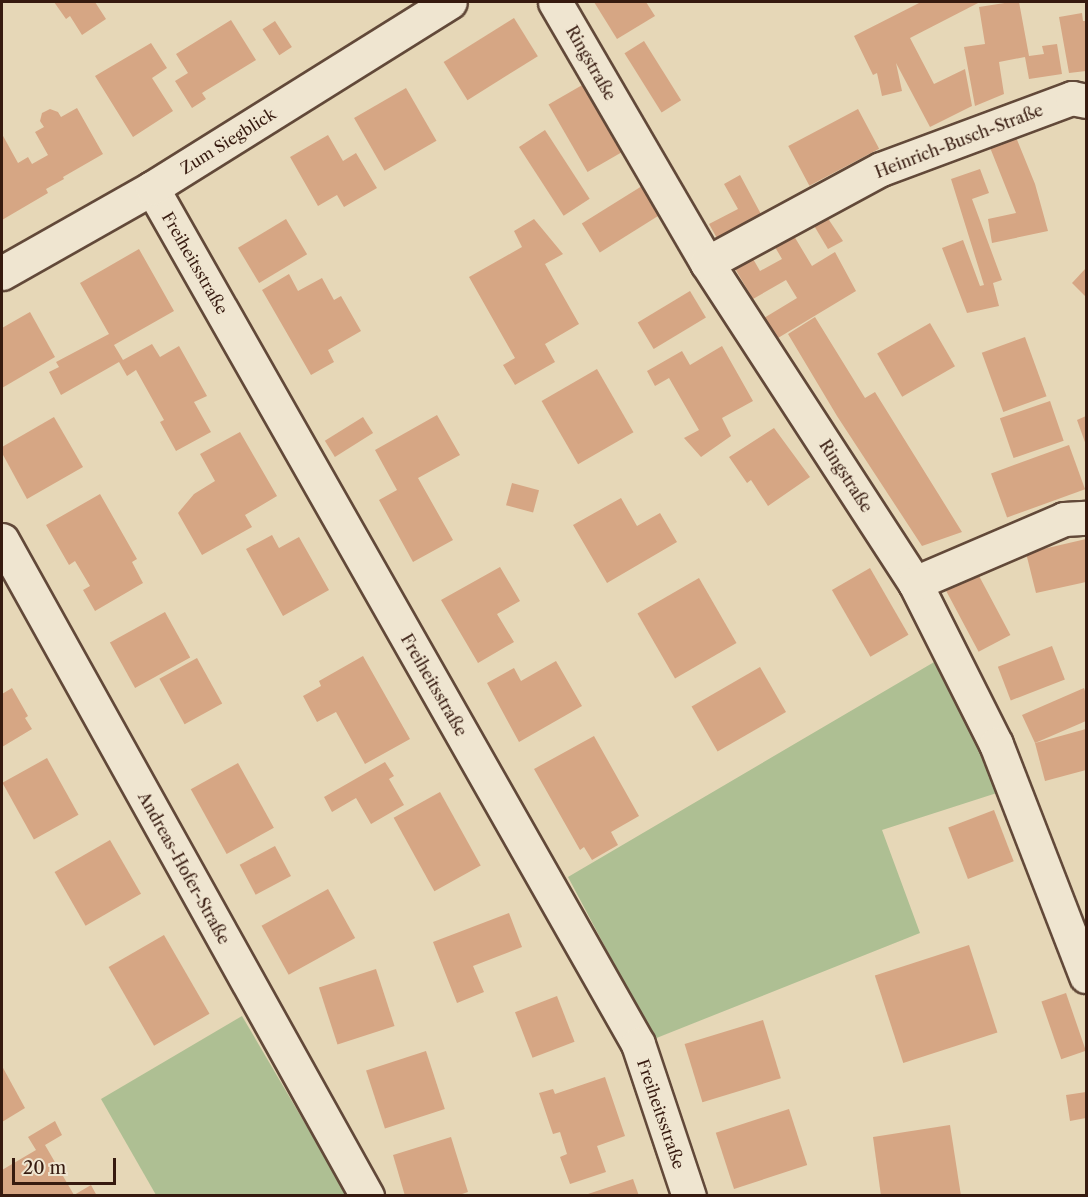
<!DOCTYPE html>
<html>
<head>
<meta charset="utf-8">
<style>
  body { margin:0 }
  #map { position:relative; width:1088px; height:1197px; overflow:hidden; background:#e6d7b7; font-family:"Libre Caslon Text",serif }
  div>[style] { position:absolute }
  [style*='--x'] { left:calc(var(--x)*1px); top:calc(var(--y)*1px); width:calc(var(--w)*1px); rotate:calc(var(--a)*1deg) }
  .green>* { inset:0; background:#aebf93 }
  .building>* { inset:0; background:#d6a684; transform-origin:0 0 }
  .roads { filter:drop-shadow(2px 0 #624939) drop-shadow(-2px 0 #624939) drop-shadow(0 2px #624939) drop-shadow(0 -2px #624939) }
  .minor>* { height:33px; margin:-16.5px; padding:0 16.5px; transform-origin:16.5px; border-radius:16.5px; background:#efe5d0 }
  span { translate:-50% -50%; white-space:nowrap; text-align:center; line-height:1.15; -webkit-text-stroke:5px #efe5d0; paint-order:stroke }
  .street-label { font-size:16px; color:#361a0f }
  .frame { position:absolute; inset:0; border:3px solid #361a0f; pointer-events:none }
  .scale { position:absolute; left:12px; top:1158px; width:104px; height:27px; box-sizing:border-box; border:3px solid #361a0f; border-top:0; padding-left:8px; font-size:18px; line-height:21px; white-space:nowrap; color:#361a0f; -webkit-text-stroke:4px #efe5d0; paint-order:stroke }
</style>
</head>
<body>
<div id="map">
  <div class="green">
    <i style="clip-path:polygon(941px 658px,1003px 791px,882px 830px,920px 933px,654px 1039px,568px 877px)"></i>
    <i style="clip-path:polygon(242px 1016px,347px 1195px,156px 1195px,101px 1099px)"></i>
  </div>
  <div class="building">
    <i style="clip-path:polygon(54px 2px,95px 2px,106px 19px,82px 35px,70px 16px,66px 19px)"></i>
    <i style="clip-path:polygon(594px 2px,646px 2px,655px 16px,617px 39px)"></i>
    <i style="clip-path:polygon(921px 2px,980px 2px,910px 38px,934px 84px,965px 69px,972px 106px,930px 127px,896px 63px,902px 91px,882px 96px,877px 73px,873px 75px,854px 36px)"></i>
    <i style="clip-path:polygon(1011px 2px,1019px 2px,1029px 56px,1044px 54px,1042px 46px,1057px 44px,1062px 74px,1029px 79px,1025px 57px,999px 62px,1004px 94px,975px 106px,964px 47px,985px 44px,979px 7px)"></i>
    <i style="clip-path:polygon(1082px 13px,1083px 21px,1086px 21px,1086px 71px,1069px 73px,1059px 17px)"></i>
    <i style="left:514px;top:18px;width:45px;height:83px;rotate:58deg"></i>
    <i style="clip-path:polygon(231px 20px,256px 60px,202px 93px,206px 99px,192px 108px,175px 81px,188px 73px,176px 54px)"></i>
    <i style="left:275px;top:21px;width:31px;height:15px;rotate:57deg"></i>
    <i style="left:644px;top:41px;width:70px;height:23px;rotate:58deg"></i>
    <i style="clip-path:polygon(151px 43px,167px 68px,152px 78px,173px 111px,133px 137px,95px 76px)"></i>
    <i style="left:584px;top:84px;width:78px;height:41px;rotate:60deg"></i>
    <i style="left:406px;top:88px;width:61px;height:60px;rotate:60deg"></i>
    <i style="clip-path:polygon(77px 108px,103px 154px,63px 177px,64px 179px,46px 189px,48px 193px,2px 220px,2px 134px,18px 163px,28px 157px,32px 164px,48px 155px,35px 132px,44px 127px,40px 121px,42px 113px,50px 109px,58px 112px,61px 117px)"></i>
    <i style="left:858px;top:109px;width:45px;height:79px;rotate:62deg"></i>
    <i style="left:545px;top:130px;width:82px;height:31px;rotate:57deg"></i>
    <i style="clip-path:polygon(1013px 130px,1035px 184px,1048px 231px,992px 243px,988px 219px,1016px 213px,987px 140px)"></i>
    <i style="clip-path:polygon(328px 135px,343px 161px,356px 153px,377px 188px,344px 207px,337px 195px,318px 206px,290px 157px)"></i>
    <i style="clip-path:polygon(980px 169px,989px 193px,972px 199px,1002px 280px,993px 283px,999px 306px,967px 313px,942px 248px,963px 240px,980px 286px,984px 285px,951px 179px)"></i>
    <i style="clip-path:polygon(740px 175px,762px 216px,718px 240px,709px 224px,738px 209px,724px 184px)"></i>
    <i style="left:642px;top:186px;width:34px;height:71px;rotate:58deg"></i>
    <i style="clip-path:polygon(827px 217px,843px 241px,828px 249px,813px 224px)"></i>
    <i style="left:286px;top:219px;width:41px;height:56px;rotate:59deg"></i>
    <i style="clip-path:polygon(534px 219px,563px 254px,545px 264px,579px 324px,545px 344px,555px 362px,515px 385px,503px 365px,515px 358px,469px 277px,522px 247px,514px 231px)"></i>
    <i style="clip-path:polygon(791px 231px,812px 266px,835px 252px,856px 291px,778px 338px,764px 318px,797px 298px,786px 280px,753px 299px,734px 267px,752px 257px,760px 271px,782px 259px,772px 242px)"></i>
    <i style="clip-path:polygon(139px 249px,174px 311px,114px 345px,123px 360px,152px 344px,160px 357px,179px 346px,207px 396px,194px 402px,211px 432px,176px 451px,160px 422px,164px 420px,136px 370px,127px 376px,119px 362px,61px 395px,49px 372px,59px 367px,56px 362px,109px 334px,80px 283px)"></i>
    <i style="clip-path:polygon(1086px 268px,1086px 297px,1072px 283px)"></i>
    <i style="clip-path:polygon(289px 274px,298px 291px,322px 278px,334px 300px,341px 296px,361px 331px,328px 350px,334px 362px,311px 375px,262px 290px)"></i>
    <i style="left:690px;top:291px;width:31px;height:61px;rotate:59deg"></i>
    <i style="clip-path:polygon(30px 312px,55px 357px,2px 388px,2px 328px)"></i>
    <i style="clip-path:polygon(815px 317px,865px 398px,875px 392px,962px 532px,922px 546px,837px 416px,788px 334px)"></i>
    <i style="left:930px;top:323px;width:50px;height:61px;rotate:60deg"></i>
    <i style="left:1025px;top:337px;width:63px;height:46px;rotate:70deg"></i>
    <i style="clip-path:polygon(722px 346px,753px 401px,722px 418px,731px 436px,701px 457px,684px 438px,699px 430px,669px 378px,655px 386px,647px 371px,682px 351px,690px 365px)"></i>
    <i style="left:597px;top:369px;width:73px;height:64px;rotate:60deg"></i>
    <i style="left:1050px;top:401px;width:42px;height:53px;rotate:71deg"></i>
    <i style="clip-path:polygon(437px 415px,460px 455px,418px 478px,453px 540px,413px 562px,379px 500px,397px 490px,375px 450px)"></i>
    <i style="clip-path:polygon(1086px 416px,1086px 445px,1077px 420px)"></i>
    <i style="clip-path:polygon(54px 417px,83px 467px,27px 499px,2px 453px,2px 447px)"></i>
    <i style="left:363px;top:417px;width:19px;height:45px;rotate:58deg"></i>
    <i style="clip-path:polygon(774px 428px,810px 477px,768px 506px,751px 480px,747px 483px,729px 457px)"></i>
    <i style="clip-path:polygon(240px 432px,277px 496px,245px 515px,252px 527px,202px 555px,178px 513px,194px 494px,215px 481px,200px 454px)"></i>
    <i style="left:1069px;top:445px;width:47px;height:83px;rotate:70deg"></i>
    <i style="left:512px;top:483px;width:28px;height:23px;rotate:15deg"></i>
    <i style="clip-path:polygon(100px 494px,137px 559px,132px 562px,143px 583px,95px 611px,83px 590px,90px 586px,75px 561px,69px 565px,46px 525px)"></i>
    <i style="clip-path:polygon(621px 498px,637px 526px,660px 513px,677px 542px,607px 583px,573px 525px)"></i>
    <i style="clip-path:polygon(272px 535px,279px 548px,299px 537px,329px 590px,283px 616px,246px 549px)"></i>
    <i style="clip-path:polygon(1086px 539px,1086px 582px,1036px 593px,1026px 553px)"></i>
    <i style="clip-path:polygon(500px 567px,520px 601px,497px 614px,514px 642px,478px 663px,441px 600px)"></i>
    <i style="left:870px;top:568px;width:77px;height:44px;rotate:60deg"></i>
    <i style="left:978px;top:574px;width:69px;height:36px;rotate:62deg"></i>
    <i style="left:699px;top:578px;width:75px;height:71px;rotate:60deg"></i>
    <i style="left:165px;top:612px;width:52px;height:63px;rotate:61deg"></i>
    <i style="left:1052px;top:646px;width:36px;height:58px;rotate:69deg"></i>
    <i style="clip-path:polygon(363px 656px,410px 739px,365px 764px,336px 712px,317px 722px,303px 696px,321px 686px,319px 681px)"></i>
    <i style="left:197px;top:658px;width:52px;height:43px;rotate:61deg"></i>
    <i style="clip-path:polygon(556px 661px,582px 706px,519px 742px,487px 683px,514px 668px,521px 681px)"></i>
    <i style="left:760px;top:667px;width:52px;height:79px;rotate:60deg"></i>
    <i style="clip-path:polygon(12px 688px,28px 716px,25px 718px,32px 729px,2px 747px,2px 694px)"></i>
    <i style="clip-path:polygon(1084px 688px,1086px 694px,1086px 721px,1035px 743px,1022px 715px)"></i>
    <i style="clip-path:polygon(1086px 729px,1086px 770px,1045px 781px,1035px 743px)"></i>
    <i style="clip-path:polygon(594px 736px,639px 816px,611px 832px,618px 845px,592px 860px,584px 847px,580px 850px,534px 769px)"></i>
    <i style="left:47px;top:758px;width:65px;height:51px;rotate:61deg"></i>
    <i style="clip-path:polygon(385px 762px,394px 776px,389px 779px,404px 805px,371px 824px,356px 798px,332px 812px,324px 797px)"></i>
    <i style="left:238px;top:763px;width:74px;height:54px;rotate:61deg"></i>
    <i style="left:440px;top:792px;width:84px;height:53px;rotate:61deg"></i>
    <i style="left:994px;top:810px;width:55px;height:49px;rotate:69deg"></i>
    <i style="left:110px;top:840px;width:62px;height:64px;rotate:60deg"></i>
    <i style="left:275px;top:846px;width:34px;height:40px;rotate:62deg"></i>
    <i style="left:328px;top:889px;width:56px;height:76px;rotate:61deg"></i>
    <i style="clip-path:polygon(509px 913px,522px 947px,473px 966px,484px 992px,457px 1003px,433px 942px)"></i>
    <i style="left:164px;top:935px;width:91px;height:64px;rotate:60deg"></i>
    <i style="left:969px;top:945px;width:92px;height:99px;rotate:72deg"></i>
    <i style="left:376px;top:969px;width:60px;height:60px;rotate:72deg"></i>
    <i style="left:1066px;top:993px;width:61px;height:26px;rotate:71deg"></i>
    <i style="left:557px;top:996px;width:49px;height:45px;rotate:69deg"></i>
    <i style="left:763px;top:1020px;width:61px;height:82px;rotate:73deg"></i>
    <i style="left:426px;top:1051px;width:61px;height:63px;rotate:72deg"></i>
    <i style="clip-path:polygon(2px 1066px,25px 1108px,2px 1122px)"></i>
    <i style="clip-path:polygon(605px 1077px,625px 1136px,597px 1146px,606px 1172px,570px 1184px,560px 1157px,567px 1154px,560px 1132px,553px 1134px,539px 1093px,553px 1089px,555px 1094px)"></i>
    <i style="clip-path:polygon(1086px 1092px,1086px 1118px,1070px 1121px,1066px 1095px)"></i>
    <i style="left:789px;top:1109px;width:59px;height:77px;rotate:72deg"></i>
    <i style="clip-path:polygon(55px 1121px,62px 1135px,45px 1145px,74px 1195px,91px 1185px,97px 1196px,2px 1196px,2px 1170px,36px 1150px,28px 1137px)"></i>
    <i style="clip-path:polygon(950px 1125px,961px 1196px,881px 1196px,873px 1137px)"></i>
    <i style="clip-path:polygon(451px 1137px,468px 1192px,456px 1196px,405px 1196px,393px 1155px)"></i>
    <i style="clip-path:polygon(633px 1179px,639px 1196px,585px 1196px,585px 1195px)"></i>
  </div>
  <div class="roads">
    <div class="minor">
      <i style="--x:555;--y:2;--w:302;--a:59.8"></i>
      <i style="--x:707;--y:263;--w:382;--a:57"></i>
      <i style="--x:915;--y:583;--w:180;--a:63.3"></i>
      <i style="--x:996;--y:744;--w:249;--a:68.8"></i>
      <i style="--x:152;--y:188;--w:984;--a:60.41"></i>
      <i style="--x:638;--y:1044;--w:160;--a:71.5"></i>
      <i style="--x:707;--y:263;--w:198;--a:-28.4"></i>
      <i style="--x:881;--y:169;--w:204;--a:-20.4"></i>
      <i style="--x:1072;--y:98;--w:14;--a:12"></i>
      <i style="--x:2;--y:273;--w:172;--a:-29.5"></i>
      <i style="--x:152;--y:188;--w:351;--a:-32"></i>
      <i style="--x:2;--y:540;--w:751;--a:60.91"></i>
      <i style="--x:915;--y:583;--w:162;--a:-23.2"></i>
      <i style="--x:1064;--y:519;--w:22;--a:-3"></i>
    </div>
  </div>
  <div class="street-label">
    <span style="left:591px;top:63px;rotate:60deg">Ringstraße</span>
    <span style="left:228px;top:141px;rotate:-32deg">Zum Siegblick</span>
    <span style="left:959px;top:141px;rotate:-21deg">Heinrich-Busch-Straße</span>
    <span style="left:195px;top:263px;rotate:60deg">Freiheitsstraße</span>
    <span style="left:846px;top:476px;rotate:57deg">Ringstraße</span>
    <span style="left:434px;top:685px;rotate:60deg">Freiheitsstraße</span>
    <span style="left:184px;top:868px;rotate:61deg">Andreas-Hofer-Straße</span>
    <span style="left:661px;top:1114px;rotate:71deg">Freiheitsstraße</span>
  </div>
  <div class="frame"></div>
  <div class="scale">20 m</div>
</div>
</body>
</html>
